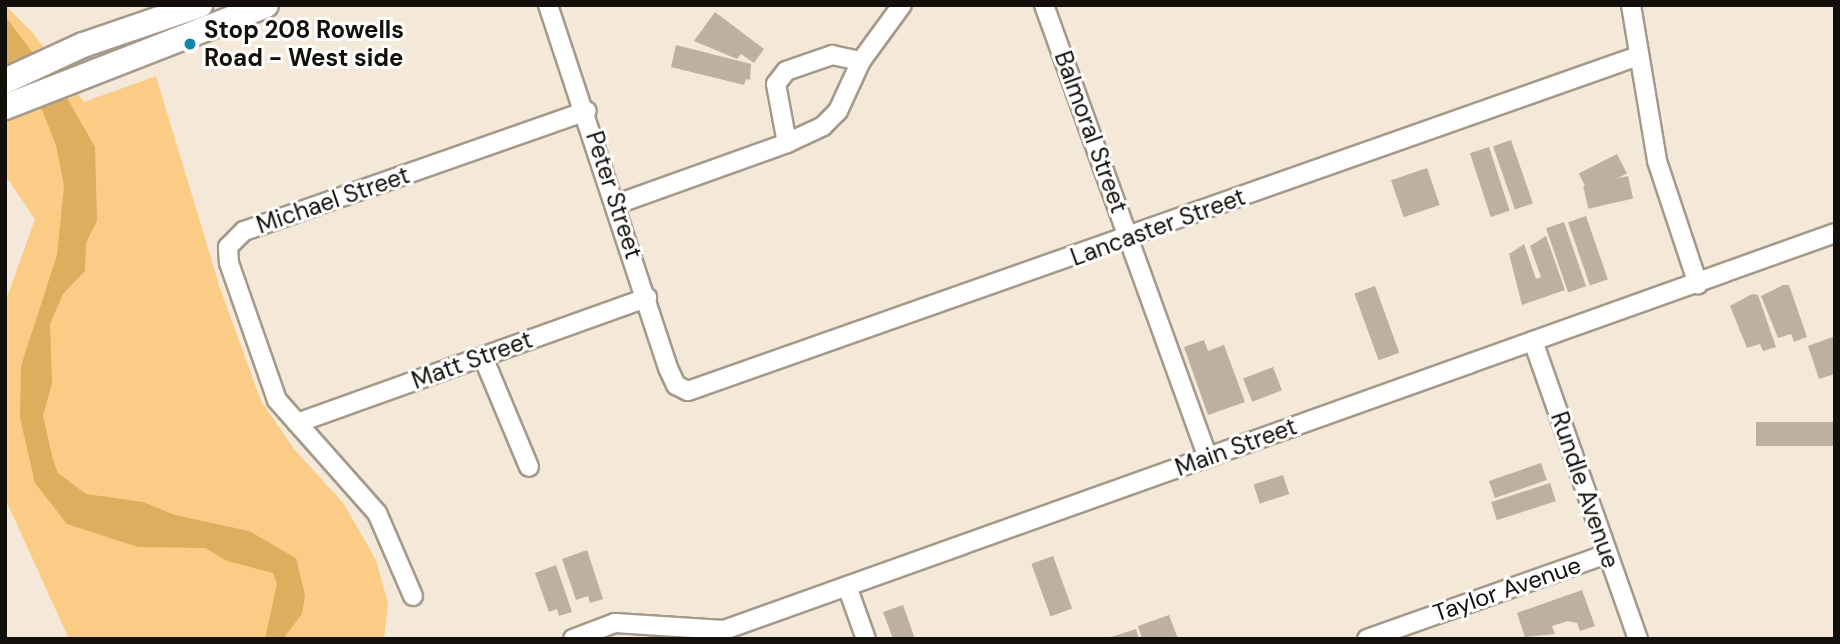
<!DOCTYPE html>
<html>
<head>
<meta charset="utf-8">
<style>
  body { margin:0 }
  #map { position:relative; width:1840px; height:644px; overflow:hidden; background:#f4e9d8; font-family:"DM Sans",sans-serif }
  div>[style] { position:absolute }
  [style*='--x'] { left:calc(var(--x)*1px); top:calc(var(--y)*1px); width:calc(var(--w)*1px); rotate:calc(var(--a)*1deg) }
  .green>* { inset:0; background:#facc85 }
  .water>* { inset:0; background:#deae5f }
  .building>* { inset:0; background:#bcb1a1; transform-origin:0 0 }
  .roads { filter:drop-shadow(2px 0 #a4998a) drop-shadow(-2px 0 #a4998a) drop-shadow(0 2px #a4998a) drop-shadow(0 -2px #a4998a) }
  .minor>* { height:18px; margin:-9px; padding:0 9px; transform-origin:9px; border-radius:9px; background:#fff }
  .secondary>* { height:24px; margin:-12px; padding:0 12px; transform-origin:12px; border-radius:12px; background:#fff }
  .dots>* { width:19px; height:19px; translate:-50% -50%; box-sizing:border-box; border:4px solid #fff; border-radius:50% }
  span { translate:-50% -50%; white-space:nowrap; text-align:center; line-height:1.15; -webkit-text-stroke:6px #fff; paint-order:stroke }
  .poi-label { font-size:24px; color:#130f0a; font-weight:700 }
  .left { translate:0 -50%; text-align:left }
  .street-label { font-size:24px; color:#130f0a }
  .frame { position:absolute; inset:0; border:7px solid #130f0a; pointer-events:none }
</style>
</head>
<body>
<div id="map">
  <div class="green">
    <i style="clip-path:polygon(5px 5px,33px 33px,84px 102px,156px 76px,220px 288px,261px 401px,294px 449px,344px 504px,376px 560px,388px 603px,384px 639px,69px 639px,5px 498px,5px 303px,35px 219px,5px 175px)"></i>
  </div>
  <div class="water">
    <i style="clip-path:polygon(5px 16px,67px 98px,95px 147px,97px 221px,86px 243px,85px 271px,63px 294px,50px 324px,52px 383px,43px 416px,53px 460px,58px 473px,86px 494px,143px 502px,175px 515px,249px 531px,296px 558px,305px 595px,302px 614px,283px 639px,265px 639px,277px 584px,273px 573px,227px 561px,205px 548px,138px 547px,67px 524px,35px 483px,20px 418px,21px 366px,57px 255px,64px 186px,56px 145px,42px 110px,5px 72px)"></i>
  </div>
  <div class="building">
    <i style="clip-path:polygon(715px 12px,764px 49px,754px 63px,741px 54px,737px 59px,694px 41px)"></i>
    <i style="clip-path:polygon(676px 45px,751px 64px,750px 80px,746px 79px,744px 85px,671px 67px)"></i>
    <i style="left:1511px;top:140px;width:67px;height:19px;rotate:71deg"></i>
    <i style="left:1489px;top:147px;width:67px;height:20px;rotate:72deg"></i>
    <i style="left:1617px;top:154px;width:22px;height:43px;rotate:63deg"></i>
    <i style="left:1427px;top:168px;width:39px;height:38px;rotate:71deg"></i>
    <i style="left:1628px;top:176px;width:23px;height:46px;rotate:77deg"></i>
    <i style="left:1586px;top:216px;width:67px;height:19px;rotate:71deg"></i>
    <i style="left:1564px;top:222px;width:68px;height:19px;rotate:71deg"></i>
    <i style="clip-path:polygon(1546px 236px,1565px 290px,1522px 305px,1509px 254px,1524px 244px,1536px 279px,1541px 277px,1530px 246px)"></i>
    <i style="clip-path:polygon(1783px 285px,1789px 285px,1807px 337px,1794px 342px,1791px 334px,1778px 338px,1761px 296px)"></i>
    <i style="left:1375px;top:286px;width:71px;height:22px;rotate:70deg"></i>
    <i style="clip-path:polygon(1752px 294px,1758px 295px,1776px 347px,1763px 351px,1760px 344px,1747px 348px,1730px 306px)"></i>
    <i style="clip-path:polygon(1835px 336px,1835px 374px,1819px 379px,1808px 346px)"></i>
    <i style="clip-path:polygon(1204px 340px,1208px 351px,1224px 345px,1245px 402px,1208px 415px,1184px 347px)"></i>
    <i style="left:1273px;top:367px;width:25px;height:32px;rotate:69deg"></i>
    <i style="left:1835px;top:422px;width:24px;height:79px;rotate:90deg"></i>
    <i style="left:1541px;top:463px;width:18px;height:55px;rotate:71deg"></i>
    <i style="left:1283px;top:475px;width:20px;height:31px;rotate:72deg"></i>
    <i style="left:1550px;top:483px;width:19px;height:62px;rotate:72deg"></i>
    <i style="clip-path:polygon(587px 550px,603px 599px,590px 603px,588px 596px,576px 600px,562px 559px)"></i>
    <i style="left:1053px;top:556px;width:56px;height:23px;rotate:70deg"></i>
    <i style="clip-path:polygon(556px 565px,572px 612px,559px 616px,557px 609px,549px 612px,535px 573px)"></i>
    <i style="clip-path:polygon(1582px 590px,1595px 626px,1580px 631px,1577px 623px,1568px 621px,1552px 626px,1555px 634px,1525px 637px,1517px 613px)"></i>
    <i style="clip-path:polygon(903px 605px,915px 639px,893px 639px,883px 612px)"></i>
    <i style="clip-path:polygon(1169px 615px,1178px 639px,1142px 639px,1138px 626px)"></i>
    <i style="clip-path:polygon(1136px 629px,1139px 639px,1108px 639px,1108px 638px)"></i>
  </div>
  <div class="roads">
    <div class="minor">
      <i style="--x:548;--y:5;--w:382;--a:71.7"></i>
      <i style="--x:668;--y:368;--w:19;--a:65"></i>
      <i style="--x:676;--y:385;--w:13;--a:27"></i>
      <i style="--x:688;--y:391;--w:1007;--a:-19.42"></i>
      <i style="--x:1044;--y:5;--w:481;--a:70.1"></i>
      <i style="--x:1631;--y:5;--w:158;--a:80.5"></i>
      <i style="--x:1657;--y:161;--w:130;--a:71.6"></i>
      <i style="--x:787;--y:143;--w:60;--a:-100.6"></i>
      <i style="--x:776;--y:84;--w:16;--a:-52"></i>
      <i style="--x:786;--y:71;--w:49;--a:-19.2"></i>
      <i style="--x:832;--y:55;--w:30;--a:12"></i>
      <i style="--x:617;--y:204;--w:181;--a:-19.7"></i>
      <i style="--x:787;--y:143;--w:40;--a:-25"></i>
      <i style="--x:823;--y:126;--w:21;--a:-45"></i>
      <i style="--x:838;--y:111;--w:55;--a:-65.3"></i>
      <i style="--x:861;--y:61;--w:69;--a:-53.8"></i>
      <i style="--x:1533;--y:341;--w:316;--a:70.6"></i>
      <i style="--x:483;--y:357;--w:119;--a:67.3"></i>
      <i style="--x:297;--y:423;--w:372;--a:-19.7"></i>
      <i style="--x:847;--y:586;--w:56;--a:70.3"></i>
      <i style="--x:413;--y:596;--w:90;--a:-113.4"></i>
      <i style="--x:377;--y:513;--w:151;--a:-131.5"></i>
      <i style="--x:277;--y:400;--w:145;--a:-109.3"></i>
      <i style="--x:229;--y:263;--w:16;--a:-94"></i>
      <i style="--x:228;--y:247;--w:23;--a:-45"></i>
      <i style="--x:244;--y:231;--w:363;--a:-19.3"></i>
      <i style="--x:573;--y:639;--w:45;--a:-20.9"></i>
      <i style="--x:615;--y:623;--w:109;--a:3.7"></i>
      <i style="--x:724;--y:630;--w:1180;--a:-19.66"></i>
      <i style="--x:1367;--y:639;--w:255;--a:-19.5"></i>
    </div>
    <div class="secondary">
      <i style="--x:5;--y:81;--w:86;--a:-24.8"></i>
      <i style="--x:83;--y:45;--w:124;--a:-18.9"></i>
      <i style="--x:5;--y:107;--w:280;--a:-21.3"></i>
    </div>
  </div>
  <div class="dots">
    <i style="left:190px;top:44px;background:#1184aa"></i>
  </div>
  <div class="poi-label">
    <span class="left" style="left:204px;top:44px">Stop 208 Rowells<br>Road - West side</span>
  </div>
  <div class="street-label">
    <span style="left:1091px;top:132px;rotate:70deg">Balmoral Street</span>
    <span style="left:614px;top:195px;rotate:72deg">Peter Street</span>
    <span style="left:333px;top:200px;rotate:-19deg">Michael Street</span>
    <span style="left:1158px;top:227px;rotate:-20deg">Lancaster Street</span>
    <span style="left:472px;top:360px;rotate:-20deg">Matt Street</span>
    <span style="left:1236px;top:447px;rotate:-20deg">Main Street</span>
    <span style="left:1585px;top:490px;rotate:71deg">Rundle Avenue</span>
    <span style="left:1507px;top:589px;rotate:-19deg">Taylor Avenue</span>
  </div>
  <div class="frame"></div>
</div>
</body>
</html>
